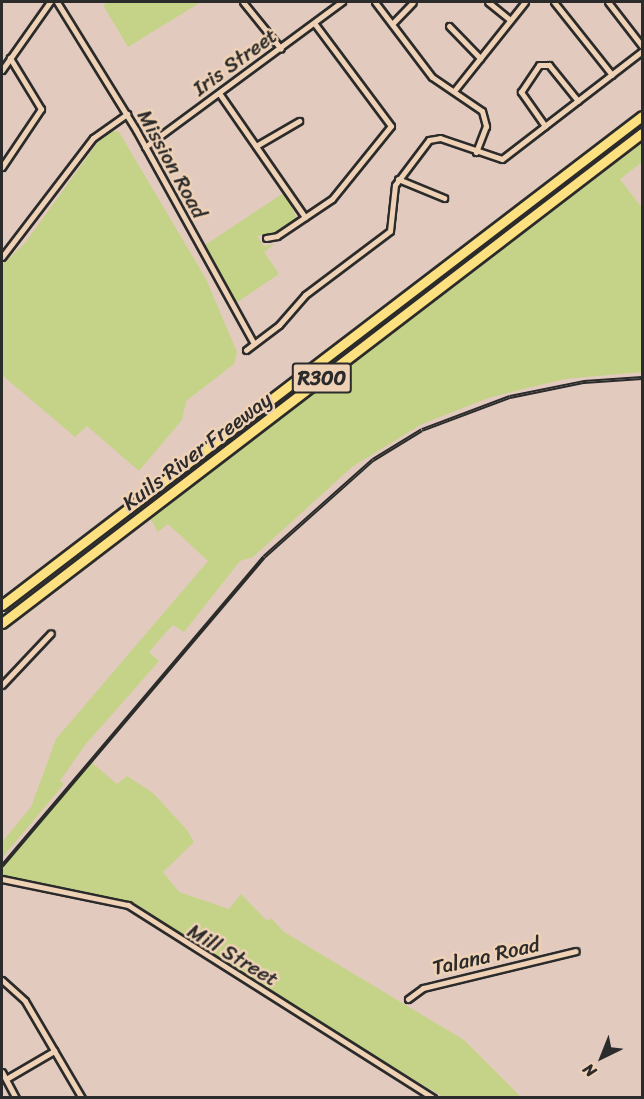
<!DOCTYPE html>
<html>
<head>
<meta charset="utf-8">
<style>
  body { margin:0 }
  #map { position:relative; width:644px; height:1099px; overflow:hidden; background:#e2cbbe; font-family:Sriracha,sans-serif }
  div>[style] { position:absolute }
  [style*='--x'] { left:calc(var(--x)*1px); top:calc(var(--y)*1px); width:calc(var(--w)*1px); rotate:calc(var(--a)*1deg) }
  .green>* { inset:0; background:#c4d387 }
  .roads { filter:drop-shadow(2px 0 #2b2b2b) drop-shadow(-2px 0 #2b2b2b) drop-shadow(0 2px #2b2b2b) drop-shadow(0 -2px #2b2b2b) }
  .street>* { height:5px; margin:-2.5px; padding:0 2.5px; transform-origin:2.5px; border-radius:2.5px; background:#efd2b6 }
  .highway>* { height:9px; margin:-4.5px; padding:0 4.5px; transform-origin:4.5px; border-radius:4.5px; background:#fde080 }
  .rail>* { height:4px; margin-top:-2px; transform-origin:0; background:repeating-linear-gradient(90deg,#efd2b6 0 4.5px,#2b2b2b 0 9px); box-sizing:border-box; border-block:2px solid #2b2b2b }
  span { translate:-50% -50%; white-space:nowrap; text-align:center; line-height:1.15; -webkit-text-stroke:5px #efd2b6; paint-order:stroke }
  .shield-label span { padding:2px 4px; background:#efd2b6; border:2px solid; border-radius:4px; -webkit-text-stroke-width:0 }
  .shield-label { font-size:20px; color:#2b2b2b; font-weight:700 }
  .street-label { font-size:21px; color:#2b2b2b }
  .frame { position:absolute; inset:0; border:3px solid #2b2b2b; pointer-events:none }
  .north { position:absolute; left:572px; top:1027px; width:60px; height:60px; -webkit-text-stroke:4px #efd2b6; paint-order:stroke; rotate:223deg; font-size:16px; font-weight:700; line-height:24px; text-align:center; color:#2b2b2b }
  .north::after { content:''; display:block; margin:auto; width:21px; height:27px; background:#2b2b2b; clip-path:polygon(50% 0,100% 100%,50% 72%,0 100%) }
</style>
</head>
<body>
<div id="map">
  <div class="green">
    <i style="clip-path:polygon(109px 2px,201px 2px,128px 47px,103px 5px)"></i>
    <i style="clip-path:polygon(113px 131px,119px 132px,206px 279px,237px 352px,234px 364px,186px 401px,182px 420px,139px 471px,87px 426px,75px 437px,2px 375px,2px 265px,25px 243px,98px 142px)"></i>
    <i style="clip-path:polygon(642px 143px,642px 162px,620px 179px,642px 208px,642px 372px,565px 379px,491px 397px,422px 424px,352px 467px,253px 557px,240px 561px,184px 632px,173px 625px,169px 629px,149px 652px,159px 661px,85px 745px,60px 781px,64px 784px,2px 858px,2px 842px,31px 807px,56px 739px,208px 561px,168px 524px,158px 532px,150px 518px)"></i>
    <i style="clip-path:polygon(285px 192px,297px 219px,279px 232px,257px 236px,264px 246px,275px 244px,264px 252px,279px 274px,233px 305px,202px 247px)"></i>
    <i style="clip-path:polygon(91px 762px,117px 784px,127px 776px,153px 793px,187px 830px,194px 842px,163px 872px,179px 892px,229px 909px,241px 894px,267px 921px,271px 918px,284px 932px,464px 1040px,521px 1097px,443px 1097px,171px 932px,131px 902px,2px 876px,2px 867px)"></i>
  </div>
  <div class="roads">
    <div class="street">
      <i style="--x:57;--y:2;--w:150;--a:58.3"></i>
      <i style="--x:136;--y:130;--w:244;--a:61.1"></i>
      <i style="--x:243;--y:2;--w:60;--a:51"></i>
      <i style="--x:375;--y:2;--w:94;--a:52.8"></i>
      <i style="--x:432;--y:77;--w:60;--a:34.2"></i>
      <i style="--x:482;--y:111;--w:16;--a:75"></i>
      <i style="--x:486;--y:126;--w:28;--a:111"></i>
      <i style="--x:488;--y:2;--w:28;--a:39"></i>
      <i style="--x:554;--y:2;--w:93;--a:51.5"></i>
      <i style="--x:608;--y:2;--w:56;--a:52.3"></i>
      <i style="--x:392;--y:24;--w:30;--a:-46"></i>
      <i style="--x:449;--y:26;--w:45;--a:45.9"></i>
      <i style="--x:2;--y:70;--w:83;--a:-54.8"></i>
      <i style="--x:454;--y:91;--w:114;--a:-51.4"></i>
      <i style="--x:219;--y:93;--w:151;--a:55.3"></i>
      <i style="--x:545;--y:126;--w:42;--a:-125.2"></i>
      <i style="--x:521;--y:92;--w:32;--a:-56"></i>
      <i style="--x:539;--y:65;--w:10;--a:0"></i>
      <i style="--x:549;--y:65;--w:46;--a:51.1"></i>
      <i style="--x:256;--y:146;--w:50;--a:-30.2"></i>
      <i style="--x:145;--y:147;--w:245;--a:-36.4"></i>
      <i style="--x:2;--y:167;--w:70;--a:-56.1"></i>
      <i style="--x:41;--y:109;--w:60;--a:-121.3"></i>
      <i style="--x:398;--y:179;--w:50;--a:22.4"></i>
      <i style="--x:266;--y:238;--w:11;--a:-10"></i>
      <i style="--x:277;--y:236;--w:66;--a:-33.9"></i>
      <i style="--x:332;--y:199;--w:94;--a:-51.1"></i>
      <i style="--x:391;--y:126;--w:127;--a:-126.7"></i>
      <i style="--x:2;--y:257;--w:150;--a:-52.6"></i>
      <i style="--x:93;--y:138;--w:42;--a:-35.2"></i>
      <i style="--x:246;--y:350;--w:41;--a:-37.1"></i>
      <i style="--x:279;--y:325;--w:40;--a:-49"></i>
      <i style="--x:305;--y:295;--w:106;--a:-37"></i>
      <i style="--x:390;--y:231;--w:46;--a:-83.8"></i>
      <i style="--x:395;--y:185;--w:56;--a:-52.9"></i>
      <i style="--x:429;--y:140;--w:11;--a:-10"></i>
      <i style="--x:440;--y:138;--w:65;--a:18.7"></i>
      <i style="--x:502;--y:159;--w:177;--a:-37.6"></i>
      <i style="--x:2;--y:685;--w:71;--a:-46.7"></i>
      <i style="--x:2;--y:879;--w:129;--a:11.7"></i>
      <i style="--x:128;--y:905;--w:361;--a:32.3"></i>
      <i style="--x:2;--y:980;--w:31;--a:42"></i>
      <i style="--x:25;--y:1001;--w:113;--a:59.6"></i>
      <i style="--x:408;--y:999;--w:19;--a:-36"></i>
      <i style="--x:423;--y:988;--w:157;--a:-13.6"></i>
      <i style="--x:2;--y:1072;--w:30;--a:62"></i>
      <i style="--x:6;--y:1079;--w:56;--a:-30.3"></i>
    </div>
    <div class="highway">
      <i style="--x:2;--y:605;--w:805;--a:-37.38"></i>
      <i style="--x:2;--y:623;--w:806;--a:-37.44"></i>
    </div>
  </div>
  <div class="rail">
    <i style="--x:2;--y:866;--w:405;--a:-49.7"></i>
    <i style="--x:264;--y:557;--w:146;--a:-41.7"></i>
    <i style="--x:373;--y:460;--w:57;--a:-31.5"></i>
    <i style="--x:422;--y:430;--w:94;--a:-20.6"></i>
    <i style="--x:510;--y:397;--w:76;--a:-11.5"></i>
    <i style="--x:584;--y:382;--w:58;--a:-3.9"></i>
  </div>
  <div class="shield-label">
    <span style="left:322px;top:378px">R300</span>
  </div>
  <div class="street-label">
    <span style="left:235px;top:62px;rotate:-36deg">Iris Street</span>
    <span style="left:172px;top:164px;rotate:61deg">Mission Road</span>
    <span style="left:197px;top:451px;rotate:-37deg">Kuils River Freeway</span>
    <span style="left:233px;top:955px;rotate:31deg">Mill Street</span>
    <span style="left:486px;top:956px;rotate:-13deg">Talana Road</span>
  </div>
  <div class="frame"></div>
  <div class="north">N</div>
</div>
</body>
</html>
